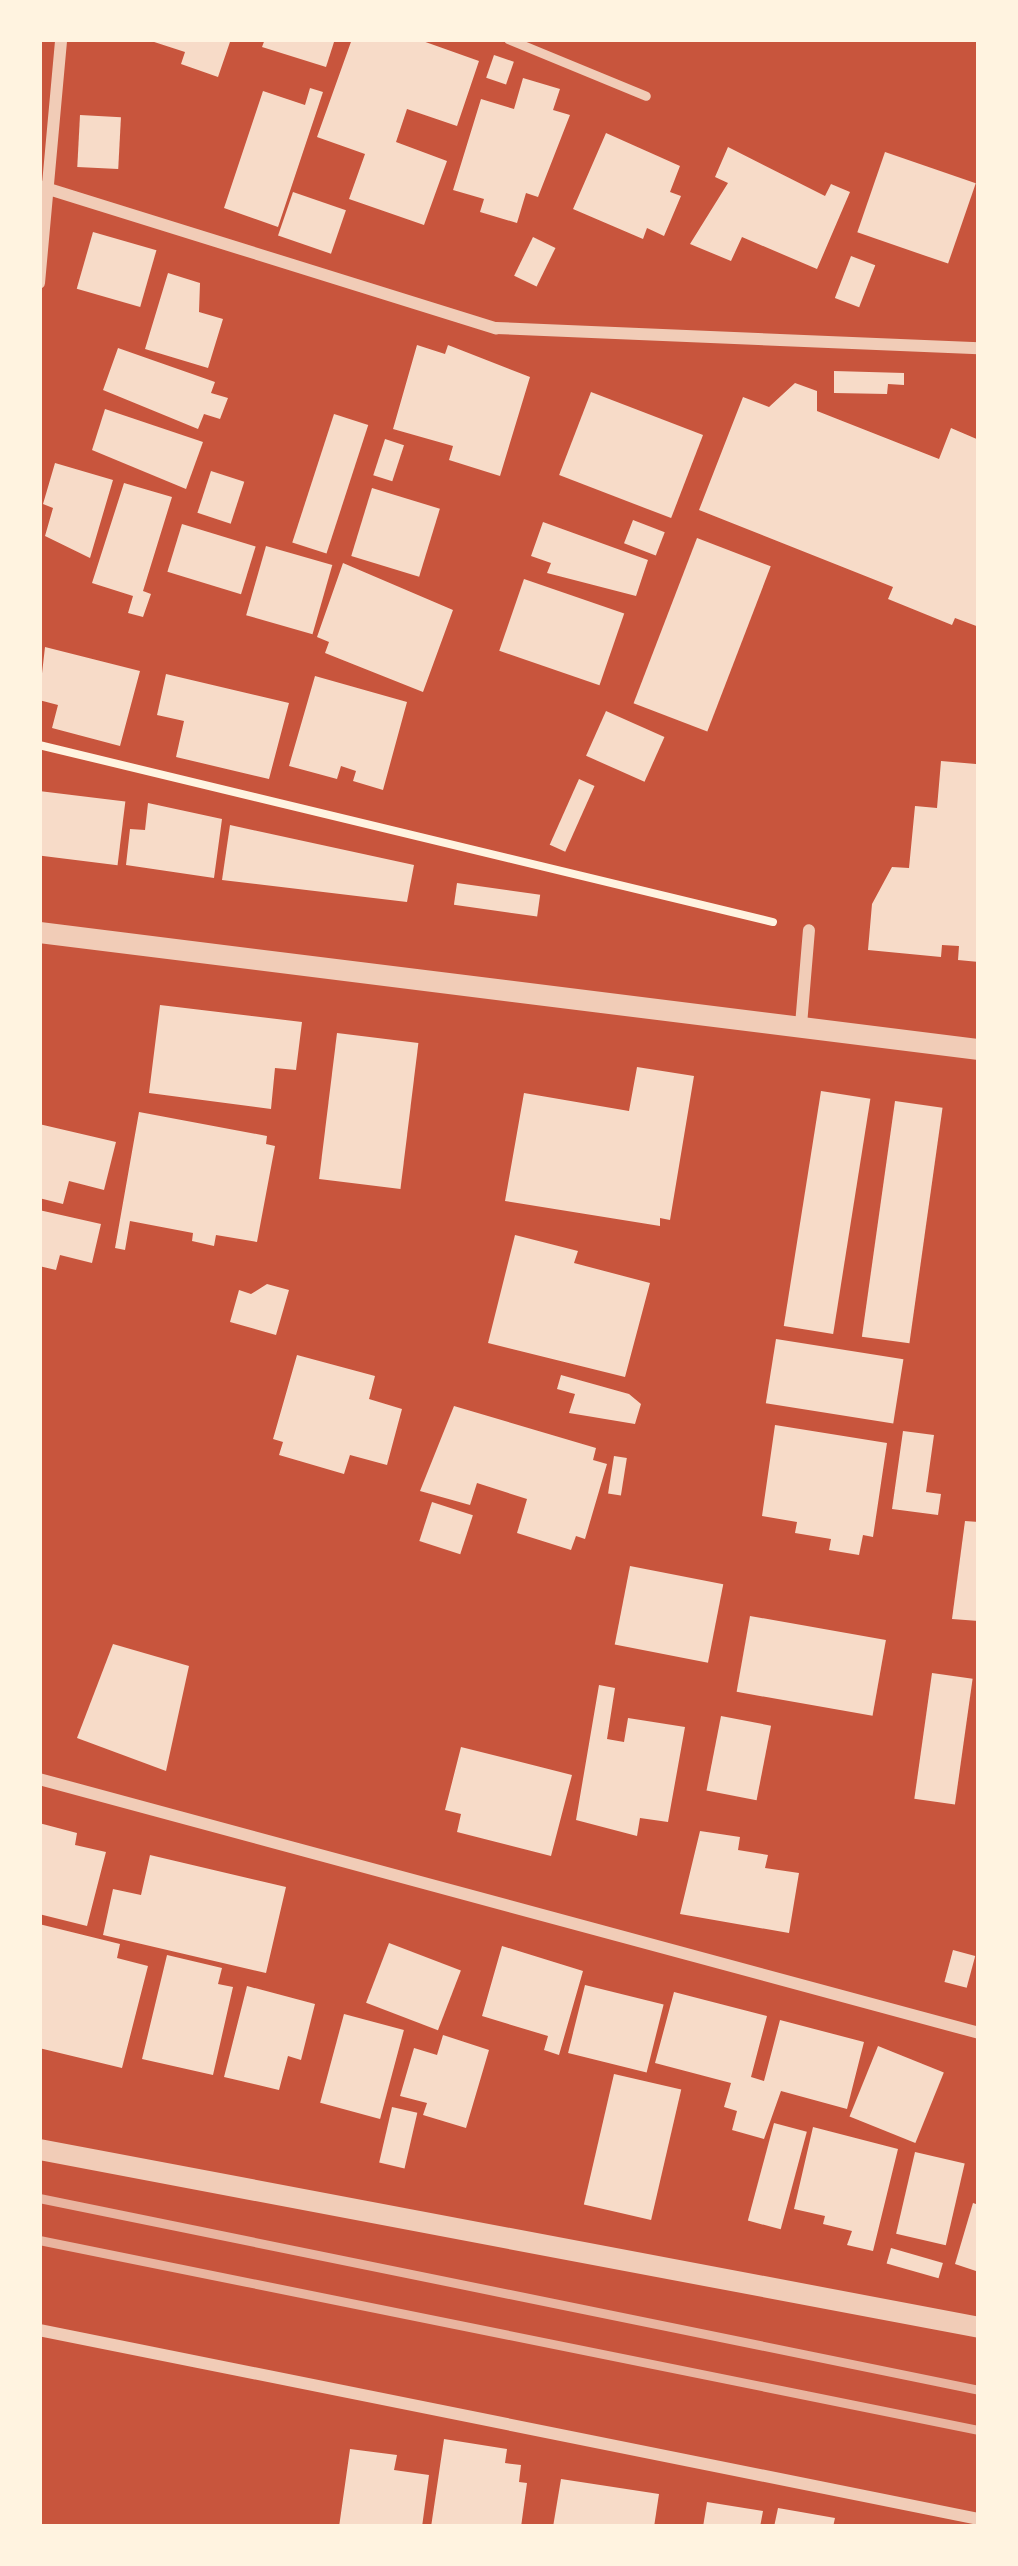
<!DOCTYPE html>
<html>
<head>
<meta charset="utf-8">
<style>
  body { margin:0 }
  #map { position:relative; width:1018px; height:2566px; overflow:hidden; background:#c8553d; font-family:Quicksand,sans-serif }
  div>[style] { position:absolute }
  [style*='--x'] { left:calc(var(--x)*1px); top:calc(var(--y)*1px); width:calc(var(--w)*1px); rotate:calc(var(--a)*1deg) }
  .building>* { inset:0; background:#f7dbc8; transform-origin:0 0 }
  .path>* { height:8px; margin:-4px; padding:0 4px; transform-origin:4px; border-radius:4px; background:#fff3e0 }
  .service>* { height:9px; margin:-4.5px; padding:0 4.5px; transform-origin:4.5px; border-radius:4.5px; background:#f1ccb7 }
  .minor>* { height:12px; margin:-6px; padding:0 6px; transform-origin:6px; border-radius:6px; background:#f1ccb7 }
  .tertiary>* { height:21px; margin:-10.5px; padding:0 10.5px; transform-origin:10.5px; border-radius:10.5px; background:#f1ccb7 }
  .rail>* { height:9px; margin:-4.5px; padding:0 4.5px; transform-origin:4.5px; border-radius:4.5px; background:#e9b49f }
  span { translate:-50% -50%; white-space:nowrap; text-align:center; line-height:1.15; -webkit-text-stroke:9px #fff3e0; paint-order:stroke }
  .frame { position:absolute; inset:0; border:42px solid #fff3e0; pointer-events:none }
</style>
</head>
<body>
<div id="map">
  <div class="building">
    <i style="clip-path:polygon(231px 39px,218px 77px,181px 64px,185px 52px,148px 40px)"></i>
    <i style="clip-path:polygon(265px 39px,335px 39px,326px 67px,262px 47px)"></i>
    <i style="clip-path:polygon(352px 39px,417px 39px,479px 61px,457px 126px,407px 109px,396px 142px,447px 161px,424px 225px,349px 199px,365px 154px,317px 137px)"></i>
    <i style="left:494px;top:55px;width:21px;height:24px;rotate:19deg"></i>
    <i style="clip-path:polygon(523px 78px,560px 89px,553px 110px,570px 115px,538px 197px,526px 193px,517px 223px,480px 212px,484px 199px,453px 190px,481px 99px,514px 109px)"></i>
    <i style="clip-path:polygon(310px 88px,323px 92px,278px 227px,224px 208px,263px 91px,305px 105px)"></i>
    <i style="left:80px;top:115px;width:41px;height:52px;rotate:3deg"></i>
    <i style="clip-path:polygon(606px 133px,680px 166px,670px 192px,681px 196px,664px 236px,647px 228px,643px 239px,573px 209px)"></i>
    <i style="clip-path:polygon(728px 147px,825px 196px,831px 184px,850px 192px,817px 269px,742px 237px,731px 261px,690px 244px,728px 183px,715px 177px)"></i>
    <i style="left:885px;top:152px;width:96px;height:85px;rotate:19deg"></i>
    <i style="left:293px;top:192px;width:56px;height:46px;rotate:19deg"></i>
    <i style="left:93px;top:232px;width:66px;height:59px;rotate:16deg"></i>
    <i style="left:533px;top:237px;width:25px;height:43px;rotate:26deg"></i>
    <i style="left:851px;top:256px;width:26px;height:45px;rotate:21deg"></i>
    <i style="clip-path:polygon(168px 273px,200px 283px,199px 312px,223px 319px,208px 368px,145px 349px)"></i>
    <i style="clip-path:polygon(417px 345px,445px 354px,448px 345px,530px 377px,500px 476px,449px 460px,453px 446px,393px 429px)"></i>
    <i style="clip-path:polygon(118px 348px,215px 382px,211px 393px,228px 398px,220px 419px,204px 414px,198px 429px,103px 390px)"></i>
    <i style="clip-path:polygon(834px 371px,904px 373px,904px 385px,888px 384px,887px 394px,834px 393px)"></i>
    <i style="clip-path:polygon(795px 383px,817px 391px,817px 411px,939px 459px,951px 428px,979px 440px,979px 627px,955px 618px,952px 625px,888px 599px,893px 587px,699px 510px,743px 397px,769px 407px)"></i>
    <i style="left:591px;top:392px;width:120px;height:89px;rotate:21deg"></i>
    <i style="clip-path:polygon(105px 409px,203px 442px,186px 489px,92px 450px)"></i>
    <i style="left:334px;top:414px;width:36px;height:135px;rotate:18deg"></i>
    <i style="left:385px;top:439px;width:20px;height:38px;rotate:18deg"></i>
    <i style="clip-path:polygon(55px 463px,113px 480px,90px 558px,45px 536px,53px 508px,43px 504px)"></i>
    <i style="left:211px;top:471px;width:35px;height:44px;rotate:18deg"></i>
    <i style="clip-path:polygon(124px 483px,172px 497px,143px 591px,151px 594px,143px 617px,128px 613px,133px 596px,92px 583px)"></i>
    <i style="left:372px;top:488px;width:71px;height:71px;rotate:17deg"></i>
    <i style="left:633px;top:520px;width:34px;height:25px;rotate:21deg"></i>
    <i style="clip-path:polygon(543px 522px,648px 560px,636px 596px,547px 573px,551px 563px,531px 556px)"></i>
    <i style="left:182px;top:524px;width:77px;height:50px;rotate:17deg"></i>
    <i style="left:697px;top:538px;width:79px;height:177px;rotate:21deg"></i>
    <i style="left:266px;top:546px;width:69px;height:72px;rotate:16deg"></i>
    <i style="clip-path:polygon(343px 563px,453px 610px,423px 692px,325px 653px,329px 642px,317px 637px)"></i>
    <i style="left:524px;top:579px;width:106px;height:76px;rotate:19deg"></i>
    <i style="clip-path:polygon(45px 647px,140px 671px,120px 746px,52px 728px,58px 705px,39px 700px)"></i>
    <i style="clip-path:polygon(166px 674px,289px 703px,269px 779px,176px 757px,184px 721px,157px 715px)"></i>
    <i style="clip-path:polygon(315px 676px,407px 702px,383px 790px,353px 781px,356px 771px,341px 766px,337px 779px,289px 766px)"></i>
    <i style="left:606px;top:711px;width:64px;height:49px;rotate:24deg"></i>
    <i style="clip-path:polygon(941px 761px,976px 764px,979px 771px,979px 962px,958px 960px,959px 946px,942px 945px,941px 957px,868px 950px,872px 904px,892px 867px,909px 868px,915px 806px,937px 808px)"></i>
    <i style="left:579px;top:779px;width:17px;height:72px;rotate:24deg"></i>
    <i style="left:39px;top:791px;width:87px;height:64px;rotate:7deg"></i>
    <i style="clip-path:polygon(148px 803px,222px 819px,214px 878px,126px 865px,130px 829px,145px 830px)"></i>
    <i style="clip-path:polygon(230px 825px,414px 865px,407px 902px,222px 880px)"></i>
    <i style="left:457px;top:883px;width:84px;height:22px;rotate:8deg"></i>
    <i style="clip-path:polygon(160px 1005px,302px 1022px,296px 1070px,275px 1068px,271px 1109px,149px 1093px)"></i>
    <i style="left:337px;top:1033px;width:82px;height:147px;rotate:7deg"></i>
    <i style="clip-path:polygon(637px 1067px,694px 1076px,670px 1220px,660px 1218px,660px 1226px,505px 1201px,524px 1093px,629px 1111px)"></i>
    <i style="left:821px;top:1091px;width:50px;height:238px;rotate:9deg"></i>
    <i style="left:895px;top:1101px;width:48px;height:238px;rotate:8deg"></i>
    <i style="clip-path:polygon(139px 1112px,267px 1136px,266px 1144px,275px 1146px,257px 1242px,216px 1235px,214px 1246px,192px 1241px,193px 1233px,130px 1221px,125px 1250px,115px 1248px)"></i>
    <i style="clip-path:polygon(39px 1124px,116px 1142px,104px 1190px,69px 1181px,63px 1204px,39px 1198px)"></i>
    <i style="clip-path:polygon(39px 1210px,101px 1224px,92px 1263px,60px 1255px,56px 1270px,39px 1266px)"></i>
    <i style="clip-path:polygon(515px 1235px,578px 1251px,574px 1263px,650px 1283px,625px 1377px,488px 1343px)"></i>
    <i style="clip-path:polygon(267px 1284px,289px 1290px,276px 1335px,230px 1322px,239px 1290px,251px 1294px)"></i>
    <i style="left:776px;top:1339px;width:129px;height:65px;rotate:9deg"></i>
    <i style="clip-path:polygon(297px 1355px,375px 1376px,369px 1399px,402px 1409px,387px 1465px,350px 1455px,344px 1474px,279px 1455px,283px 1442px,273px 1439px)"></i>
    <i style="clip-path:polygon(561px 1375px,629px 1394px,641px 1404px,635px 1424px,569px 1413px,575px 1394px,557px 1389px)"></i>
    <i style="clip-path:polygon(454px 1406px,596px 1448px,593px 1460px,607px 1464px,585px 1539px,576px 1536px,571px 1550px,517px 1533px,527px 1499px,477px 1483px,470px 1505px,420px 1491px)"></i>
    <i style="clip-path:polygon(775px 1425px,887px 1443px,873px 1537px,863px 1535px,859px 1555px,829px 1550px,831px 1539px,795px 1533px,797px 1522px,762px 1516px)"></i>
    <i style="clip-path:polygon(903px 1431px,934px 1435px,926px 1492px,941px 1494px,938px 1515px,892px 1509px)"></i>
    <i style="left:614px;top:1456px;width:13px;height:38px;rotate:9deg"></i>
    <i style="left:432px;top:1502px;width:43px;height:41px;rotate:18deg"></i>
    <i style="clip-path:polygon(965px 1521px,979px 1522px,979px 1621px,952px 1619px)"></i>
    <i style="left:630px;top:1566px;width:95px;height:80px;rotate:11deg"></i>
    <i style="left:750px;top:1616px;width:138px;height:77px;rotate:10deg"></i>
    <i style="clip-path:polygon(113px 1644px,189px 1666px,166px 1771px,77px 1738px)"></i>
    <i style="left:932px;top:1673px;width:41px;height:127px;rotate:8deg"></i>
    <i style="clip-path:polygon(599px 1685px,615px 1688px,607px 1739px,624px 1742px,628px 1718px,685px 1727px,668px 1822px,640px 1818px,637px 1836px,576px 1820px)"></i>
    <i style="left:721px;top:1716px;width:51px;height:76px;rotate:11deg"></i>
    <i style="clip-path:polygon(461px 1747px,572px 1775px,551px 1856px,457px 1832px,461px 1814px,445px 1810px)"></i>
    <i style="clip-path:polygon(39px 1823px,77px 1833px,75px 1845px,106px 1852px,87px 1926px,39px 1914px)"></i>
    <i style="clip-path:polygon(700px 1831px,740px 1837px,738px 1850px,768px 1855px,765px 1868px,799px 1873px,789px 1933px,680px 1914px)"></i>
    <i style="clip-path:polygon(150px 1855px,286px 1887px,266px 1973px,103px 1935px,113px 1889px,141px 1895px)"></i>
    <i style="clip-path:polygon(39px 1924px,120px 1944px,117px 1958px,148px 1966px,122px 2068px,39px 2048px)"></i>
    <i style="left:389px;top:1943px;width:77px;height:64px;rotate:21deg"></i>
    <i style="clip-path:polygon(502px 1946px,583px 1971px,559px 2055px,544px 2050px,548px 2036px,482px 2016px)"></i>
    <i style="left:953px;top:1950px;width:23px;height:33px;rotate:15deg"></i>
    <i style="clip-path:polygon(167px 1955px,222px 1968px,218px 1984px,233px 1987px,213px 2075px,142px 2059px)"></i>
    <i style="left:585px;top:1985px;width:81px;height:70px;rotate:14deg"></i>
    <i style="clip-path:polygon(247px 1986px,315px 2004px,301px 2060px,288px 2056px,279px 2090px,224px 2077px)"></i>
    <i style="clip-path:polygon(674px 1992px,767px 2016px,751px 2077px,764px 2081px,780px 2020px,864px 2042px,847px 2109px,781px 2091px,764px 2139px,732px 2130px,737px 2111px,724px 2107px,731px 2083px,655px 2063px)"></i>
    <i style="left:344px;top:2014px;width:62px;height:92px;rotate:15deg"></i>
    <i style="clip-path:polygon(443px 2035px,489px 2050px,466px 2128px,423px 2115px,427px 2103px,400px 2096px,414px 2048px,437px 2055px)"></i>
    <i style="left:878px;top:2046px;width:71px;height:76px;rotate:22deg"></i>
    <i style="left:614px;top:2074px;width:69px;height:134px;rotate:13deg"></i>
    <i style="left:392px;top:2107px;width:26px;height:57px;rotate:13deg"></i>
    <i style="left:774px;top:2123px;width:34px;height:101px;rotate:15deg"></i>
    <i style="clip-path:polygon(813px 2127px,898px 2149px,873px 2251px,847px 2245px,852px 2231px,823px 2224px,825px 2216px,794px 2209px)"></i>
    <i style="left:915px;top:2152px;width:51px;height:84px;rotate:13deg"></i>
    <i style="clip-path:polygon(973px 2203px,979px 2205px,979px 2272px,955px 2264px)"></i>
    <i style="left:891px;top:2248px;width:54px;height:16px;rotate:16deg"></i>
    <i style="clip-path:polygon(444px 2439px,507px 2449px,505px 2463px,521px 2465px,519px 2482px,527px 2483px,521px 2527px,431px 2527px)"></i>
    <i style="clip-path:polygon(350px 2449px,397px 2455px,394px 2470px,429px 2475px,422px 2527px,339px 2527px)"></i>
    <i style="clip-path:polygon(561px 2479px,659px 2494px,654px 2527px,553px 2527px)"></i>
    <i style="clip-path:polygon(707px 2502px,763px 2511px,760px 2527px,703px 2527px)"></i>
    <i style="clip-path:polygon(778px 2508px,835px 2518px,833px 2527px,774px 2527px)"></i>
  </div>
  <div class="path">
    <i style="--x:39;--y:745;--w:755;--a:13.56"></i>
  </div>
  <div class="service">
    <i style="--x:508;--y:39;--w:149;--a:22.4"></i>
  </div>
  <div class="minor">
    <i style="--x:39;--y:186;--w:479;--a:17.3"></i>
    <i style="--x:496;--y:328;--w:483;--a:2.4"></i>
    <i style="--x:39;--y:283;--w:245;--a:-84.8"></i>
    <i style="--x:801;--y:1025;--w:95;--a:-85.2"></i>
    <i style="--x:39;--y:1779;--w:974;--a:15.12"></i>
    <i style="--x:39;--y:2330;--w:959;--a:11.37"></i>
  </div>
  <div class="tertiary">
    <i style="--x:39;--y:932;--w:947;--a:7.1"></i>
    <i style="--x:39;--y:2149;--w:957;--a:10.72"></i>
  </div>
  <div class="rail">
    <i style="--x:39;--y:2198;--w:959;--a:11.54"></i>
    <i style="--x:39;--y:2240;--w:959;--a:11.43"></i>
  </div>
  <div class="frame"></div>
</div>
</body>
</html>
